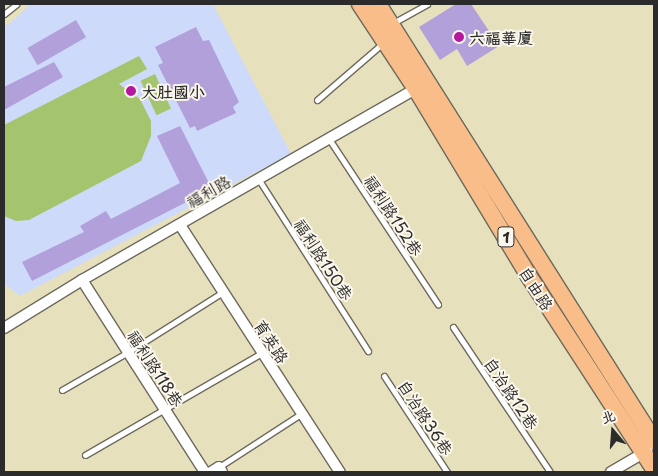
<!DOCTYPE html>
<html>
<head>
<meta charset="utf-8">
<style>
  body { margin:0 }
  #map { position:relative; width:658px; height:476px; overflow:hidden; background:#e7e0bd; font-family:"Playpen Sans","LXGW WenKai TC",sans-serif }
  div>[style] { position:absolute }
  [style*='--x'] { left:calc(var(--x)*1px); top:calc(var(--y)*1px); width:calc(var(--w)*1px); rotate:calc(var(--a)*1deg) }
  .built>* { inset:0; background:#cedafa }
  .green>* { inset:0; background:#a4c56d; transform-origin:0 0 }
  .building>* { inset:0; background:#b1a0d9; transform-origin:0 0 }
  .roads { filter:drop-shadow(1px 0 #6d6a5e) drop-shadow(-1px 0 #6d6a5e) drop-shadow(0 1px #6d6a5e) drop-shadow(0 -1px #6d6a5e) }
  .service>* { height:5px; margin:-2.5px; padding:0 2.5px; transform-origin:2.5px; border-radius:2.5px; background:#fff }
  .minor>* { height:10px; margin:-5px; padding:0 5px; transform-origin:5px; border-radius:5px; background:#fff }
  .primary>* { height:16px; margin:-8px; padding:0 8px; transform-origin:8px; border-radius:8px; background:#f8bd89 }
  .dots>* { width:14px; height:14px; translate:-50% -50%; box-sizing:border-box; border:2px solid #fbf7ec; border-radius:50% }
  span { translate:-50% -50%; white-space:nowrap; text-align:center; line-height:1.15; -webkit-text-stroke:4px #fbf7ec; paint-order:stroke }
  .shield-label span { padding:1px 4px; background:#fbf7ec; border:1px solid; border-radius:4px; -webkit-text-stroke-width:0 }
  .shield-label { font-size:15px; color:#2b2b2b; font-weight:700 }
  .poi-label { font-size:16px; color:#2b2b2b; font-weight:700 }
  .left { translate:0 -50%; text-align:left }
  .street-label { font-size:16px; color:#2b2b2b }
  .frame { position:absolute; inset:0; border:5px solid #2b2b2b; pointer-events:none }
  .north { position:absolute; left:588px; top:406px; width:50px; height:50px; -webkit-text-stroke:4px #fbf7ec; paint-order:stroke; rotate:342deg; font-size:14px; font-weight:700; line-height:20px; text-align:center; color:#2b2b2b }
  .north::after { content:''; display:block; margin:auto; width:18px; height:22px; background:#2b2b2b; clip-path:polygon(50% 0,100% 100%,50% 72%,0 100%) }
</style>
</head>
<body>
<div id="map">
  <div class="built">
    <i style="clip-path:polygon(31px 4px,213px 4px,291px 154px,20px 296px,4px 284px,4px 28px)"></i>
  </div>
  <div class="green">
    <i style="clip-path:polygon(139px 56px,147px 69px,119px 84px,140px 99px,151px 121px,151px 136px,141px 161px,29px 220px,16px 221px,4px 216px,4px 125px)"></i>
    <i style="left:155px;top:74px;width:38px;height:16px;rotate:65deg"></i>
  </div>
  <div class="building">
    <i style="clip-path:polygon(456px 4px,471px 4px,499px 46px,467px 66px,457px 49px,440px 60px,419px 27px)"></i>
    <i style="left:76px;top:20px;width:20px;height:56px;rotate:60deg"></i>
    <i style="clip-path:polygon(196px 27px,203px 41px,209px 40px,239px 102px,233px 107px,236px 113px,197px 131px,195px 126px,190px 128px,158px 65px,163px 63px,155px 47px)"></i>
    <i style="clip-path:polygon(54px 62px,63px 77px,4px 110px,4px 87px)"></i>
    <i style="clip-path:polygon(180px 126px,212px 189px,32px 281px,22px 262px,84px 232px,80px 226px,106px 211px,111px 219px,180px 183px,157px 136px)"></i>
  </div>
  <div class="roads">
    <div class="service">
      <i style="--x:4;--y:14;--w:16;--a:-38"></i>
      <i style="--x:393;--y:23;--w:39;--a:-29"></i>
      <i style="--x:317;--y:100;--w:87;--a:-40.8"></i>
      <i style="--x:329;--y:139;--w:198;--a:56.6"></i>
      <i style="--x:259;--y:180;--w:203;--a:57.5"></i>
      <i style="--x:453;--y:327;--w:174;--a:56.2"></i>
      <i style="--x:384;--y:376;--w:115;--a:56.7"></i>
      <i style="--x:62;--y:390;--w:76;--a:-29.9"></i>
      <i style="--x:128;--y:352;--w:112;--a:-32.3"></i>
      <i style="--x:85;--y:455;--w:204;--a:-30"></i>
      <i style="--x:219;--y:467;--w:99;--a:-33"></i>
    </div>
    <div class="minor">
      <i style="--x:180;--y:225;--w:294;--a:57.1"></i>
      <i style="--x:82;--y:280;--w:228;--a:57.4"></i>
      <i style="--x:4;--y:328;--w:92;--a:-31.6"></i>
      <i style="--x:82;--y:280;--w:391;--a:-29.8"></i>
      <i style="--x:211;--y:472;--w:9;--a:-32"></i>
      <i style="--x:219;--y:467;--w:6;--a:59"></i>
      <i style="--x:611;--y:472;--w:42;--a:-30.3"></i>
    </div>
    <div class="primary">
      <i style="--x:360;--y:4;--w:102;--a:56.6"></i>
      <i style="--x:416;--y:89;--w:217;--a:58.9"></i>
      <i style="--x:528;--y:275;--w:231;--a:57"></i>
      <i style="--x:378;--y:4;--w:517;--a:57.72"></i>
    </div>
  </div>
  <div class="dots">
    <i style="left:459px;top:37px;background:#b5179e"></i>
    <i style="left:131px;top:91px;background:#b5179e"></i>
  </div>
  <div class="shield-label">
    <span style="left:506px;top:237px">1</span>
  </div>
  <div class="poi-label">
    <span class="left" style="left:469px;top:37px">六福華廈</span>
    <span class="left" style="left:141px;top:91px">大肚國小</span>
  </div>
  <div class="street-label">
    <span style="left:208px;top:191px;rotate:-30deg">福利路</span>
    <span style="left:394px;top:215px;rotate:57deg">福利路152巷</span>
    <span style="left:324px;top:259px;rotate:57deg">福利路150巷</span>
    <span style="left:537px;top:288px;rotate:58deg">自由路</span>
    <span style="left:272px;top:341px;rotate:57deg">育英路</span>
    <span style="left:156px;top:368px;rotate:57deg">福利路118巷</span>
    <span style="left:512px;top:393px;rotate:56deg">自治路12巷</span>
    <span style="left:426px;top:417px;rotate:57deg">自治路36巷</span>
  </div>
  <div class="frame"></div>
  <div class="north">北</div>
</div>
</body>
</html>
